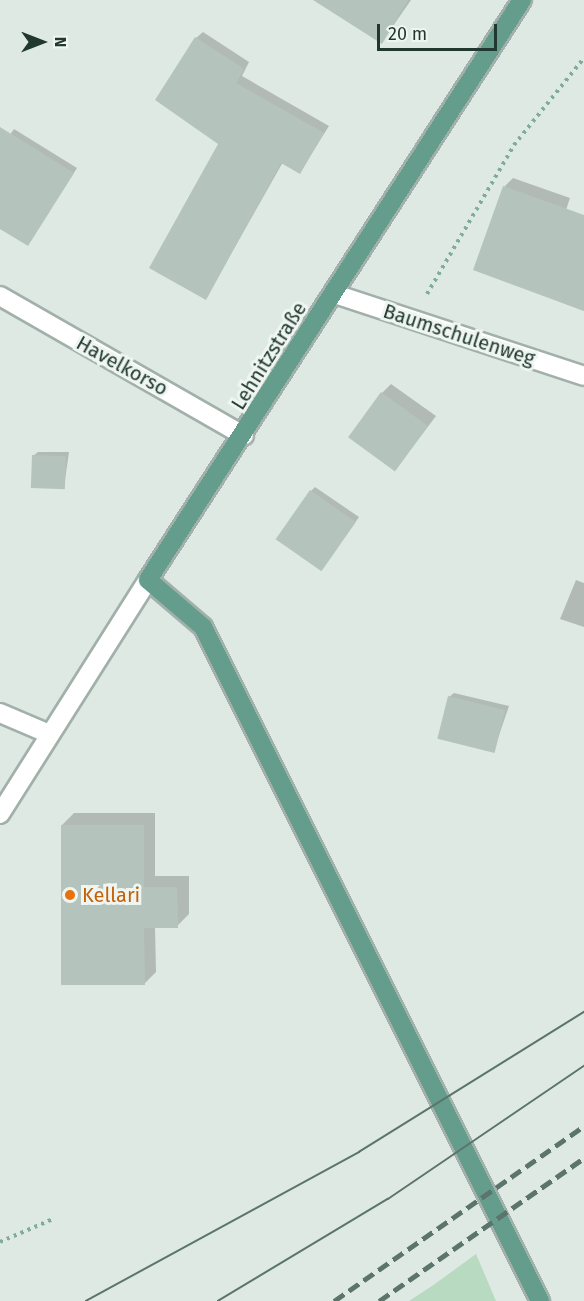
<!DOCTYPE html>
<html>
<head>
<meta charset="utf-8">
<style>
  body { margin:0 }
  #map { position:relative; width:584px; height:1301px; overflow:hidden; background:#dfe9e4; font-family:"Fira Sans",sans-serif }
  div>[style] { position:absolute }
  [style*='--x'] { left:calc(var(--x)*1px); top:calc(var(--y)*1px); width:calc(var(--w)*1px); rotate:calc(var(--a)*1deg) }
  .green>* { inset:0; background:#b8dac0 }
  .shadow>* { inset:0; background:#0003 }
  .building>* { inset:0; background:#b4c4bd; transform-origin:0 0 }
  .path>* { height:4px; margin-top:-2px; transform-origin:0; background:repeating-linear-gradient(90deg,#80ac9c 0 3px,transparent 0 7.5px) }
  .roads { filter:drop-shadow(2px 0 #a2b0ab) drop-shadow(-2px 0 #a2b0ab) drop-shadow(0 2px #a2b0ab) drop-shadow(0 -2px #a2b0ab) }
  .minor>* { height:18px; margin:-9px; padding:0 9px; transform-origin:9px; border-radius:9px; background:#fff }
  .major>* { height:18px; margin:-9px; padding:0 9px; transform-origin:9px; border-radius:9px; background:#659d8d }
  .tram>* { height:1.5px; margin:-0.75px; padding:0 0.75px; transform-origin:0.75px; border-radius:0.75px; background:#5b746c }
  .rail>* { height:4.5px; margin-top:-2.25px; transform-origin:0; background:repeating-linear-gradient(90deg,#5b746c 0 12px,transparent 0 18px) }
  .dots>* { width:16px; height:16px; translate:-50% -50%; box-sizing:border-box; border:3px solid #eff6f2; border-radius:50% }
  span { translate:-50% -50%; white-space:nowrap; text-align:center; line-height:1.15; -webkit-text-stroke:6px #eff6f2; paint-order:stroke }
  .street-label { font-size:20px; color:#213831 }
  .food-label { font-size:20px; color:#c56008 }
  .left { translate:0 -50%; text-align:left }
  .north { position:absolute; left:12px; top:12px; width:60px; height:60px; -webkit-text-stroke:4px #eff6f2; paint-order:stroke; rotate:90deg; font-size:16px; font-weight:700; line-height:24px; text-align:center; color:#213831 }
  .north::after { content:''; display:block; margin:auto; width:21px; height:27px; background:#213831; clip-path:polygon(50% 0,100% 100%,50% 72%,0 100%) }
  .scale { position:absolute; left:377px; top:24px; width:120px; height:27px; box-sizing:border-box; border:3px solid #213831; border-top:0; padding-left:8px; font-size:18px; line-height:21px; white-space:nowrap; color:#213831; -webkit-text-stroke:4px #eff6f2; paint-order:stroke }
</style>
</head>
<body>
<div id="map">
  <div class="green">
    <i style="clip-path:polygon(476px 1254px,496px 1301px,409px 1301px,432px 1286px)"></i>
  </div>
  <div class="shadow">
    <i style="clip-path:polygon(315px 0,411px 0,382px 42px)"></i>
    <i style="clip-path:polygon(203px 32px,249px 62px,242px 76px,329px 126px,300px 172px,283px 162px,206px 298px,220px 143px,196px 38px)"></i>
    <i style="clip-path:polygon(14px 129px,77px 168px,28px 245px,0 227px,0 149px)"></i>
    <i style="clip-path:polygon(513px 178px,570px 198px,565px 213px,584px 219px,584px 311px,475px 269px,504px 187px)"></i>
    <i style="clip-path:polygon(391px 384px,436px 416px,396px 469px,382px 393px)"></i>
    <i style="clip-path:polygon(38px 452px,69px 452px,64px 487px,33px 456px)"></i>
    <i style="clip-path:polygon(315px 487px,359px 517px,322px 569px,311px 491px)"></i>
    <i style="clip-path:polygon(576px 580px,584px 583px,584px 627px,560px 619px)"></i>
    <i style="clip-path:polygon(454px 693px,509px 706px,494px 750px,449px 697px)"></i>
    <i style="clip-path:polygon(74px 813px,155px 813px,155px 876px,189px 876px,189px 914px,177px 926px,155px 926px,156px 972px,144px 984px,62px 825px)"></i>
  </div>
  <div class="building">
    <i style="clip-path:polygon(313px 0,408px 0,382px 44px)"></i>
    <i style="clip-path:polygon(195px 37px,244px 69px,236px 83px,324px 133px,300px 174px,281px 163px,206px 300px,149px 268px,218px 144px,155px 100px)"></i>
    <i style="clip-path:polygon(0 127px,74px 173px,28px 246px,0 229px)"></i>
    <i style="clip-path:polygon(503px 186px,584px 215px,584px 311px,473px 270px)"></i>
    <i style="left:381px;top:392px;width:58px;height:56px;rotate:36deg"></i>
    <i style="left:32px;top:455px;width:34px;height:33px;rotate:2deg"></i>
    <i style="left:310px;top:490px;width:56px;height:60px;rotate:35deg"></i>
    <i style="left:448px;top:696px;width:59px;height:44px;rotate:14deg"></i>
    <i style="clip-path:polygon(61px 825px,144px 825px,144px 887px,177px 887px,178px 928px,144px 928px,145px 985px,61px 985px)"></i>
  </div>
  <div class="path">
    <i style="--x:427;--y:294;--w:173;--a:-59.7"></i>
    <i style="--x:514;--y:145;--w:112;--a:-51.2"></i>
    <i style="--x:0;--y:1242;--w:58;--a:-23.5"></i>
  </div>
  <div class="roads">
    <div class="minor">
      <i style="--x:335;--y:294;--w:262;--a:18.2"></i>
      <i style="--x:0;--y:296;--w:281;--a:29.8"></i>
      <i style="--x:0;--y:713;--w:51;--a:23.1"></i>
      <i style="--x:0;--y:814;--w:277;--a:-57.7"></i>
    </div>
    <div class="major">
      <i style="--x:522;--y:0;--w:690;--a:122.82"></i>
      <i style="--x:148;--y:580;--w:72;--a:40.5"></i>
      <i style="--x:203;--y:627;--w:754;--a:63.43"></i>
    </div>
  </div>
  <div class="tram">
    <i style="--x:86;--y:1301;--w:311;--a:-28.6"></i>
    <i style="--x:359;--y:1152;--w:265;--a:-31.9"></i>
    <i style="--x:218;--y:1301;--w:198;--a:-31"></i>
    <i style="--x:388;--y:1199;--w:237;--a:-34.2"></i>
  </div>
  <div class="rail">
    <i style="--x:334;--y:1301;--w:305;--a:-35"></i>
    <i style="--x:379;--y:1301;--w:250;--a:-34.9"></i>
  </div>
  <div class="dots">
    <i style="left:70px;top:895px;background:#e8710a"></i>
  </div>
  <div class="street-label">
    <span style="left:459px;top:335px;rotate:18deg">Baumschulenweg</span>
    <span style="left:269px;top:356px;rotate:-58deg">Lehnitzstraße</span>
    <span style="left:122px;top:366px;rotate:29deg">Havelkorso</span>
  </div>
  <div class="food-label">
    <span class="left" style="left:82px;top:895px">Kellari</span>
  </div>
  <div class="north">N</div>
  <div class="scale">20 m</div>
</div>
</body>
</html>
